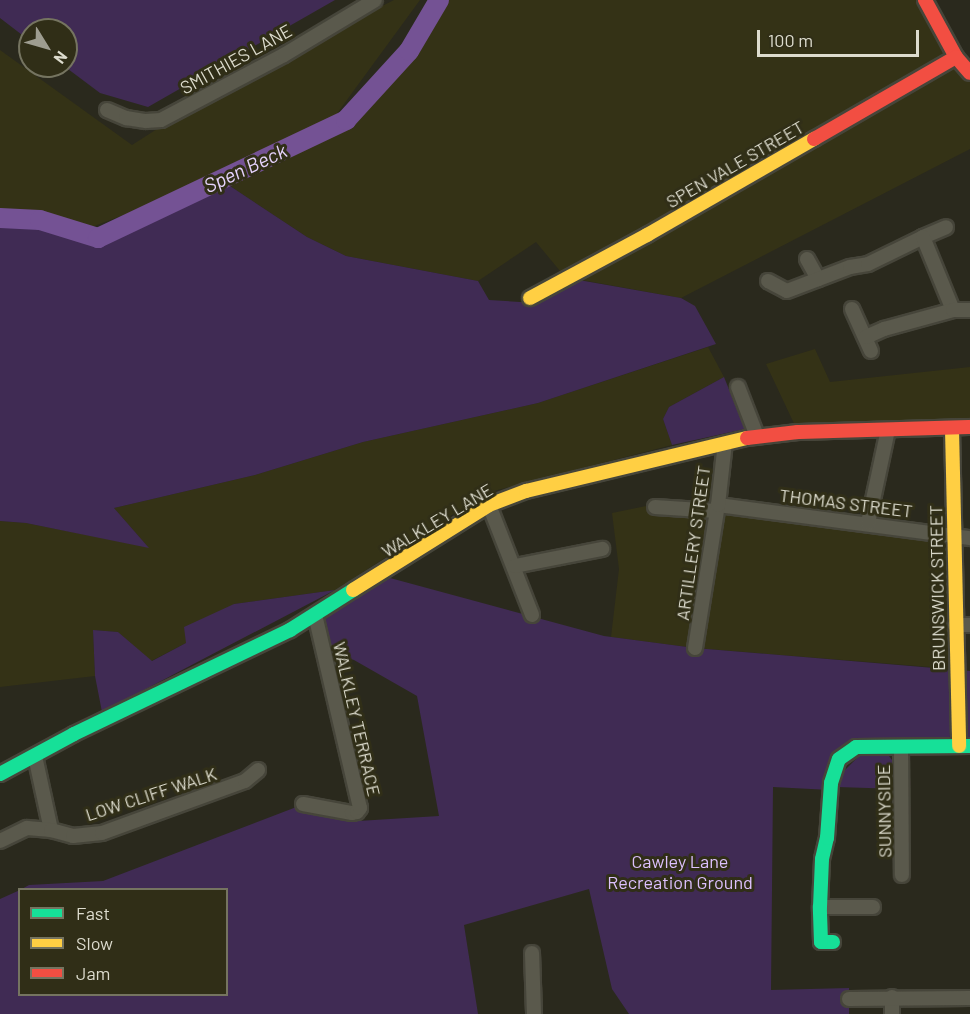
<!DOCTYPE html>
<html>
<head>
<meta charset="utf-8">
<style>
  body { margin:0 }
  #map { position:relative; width:970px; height:1014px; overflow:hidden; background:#2a291d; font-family:Barlow,sans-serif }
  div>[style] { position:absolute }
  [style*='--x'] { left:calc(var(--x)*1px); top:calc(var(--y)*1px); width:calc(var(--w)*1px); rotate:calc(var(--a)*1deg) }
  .built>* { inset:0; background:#343216 }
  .green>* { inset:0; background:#402b54 }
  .river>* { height:20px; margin:-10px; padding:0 10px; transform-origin:10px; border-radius:10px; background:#745294 }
  .roads { filter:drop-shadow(2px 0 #46453a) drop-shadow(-2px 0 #46453a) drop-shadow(0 2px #46453a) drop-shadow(0 -2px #46453a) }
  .street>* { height:14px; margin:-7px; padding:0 7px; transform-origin:7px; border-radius:7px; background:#5a594c }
  .fast>* { height:14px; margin:-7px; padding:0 7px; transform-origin:7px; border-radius:7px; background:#16e098 }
  .slow>* { height:14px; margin:-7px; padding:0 7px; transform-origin:7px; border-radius:7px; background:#ffcf43 }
  .jam>* { height:14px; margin:-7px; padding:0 7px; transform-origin:7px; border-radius:7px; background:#f24e42 }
  span { translate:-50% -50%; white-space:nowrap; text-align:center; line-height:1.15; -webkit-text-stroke:6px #302e17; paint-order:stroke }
  .street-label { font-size:18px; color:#dddcce }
  .park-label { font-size:18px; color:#ddc1fe }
  .water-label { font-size:20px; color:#e6d3fd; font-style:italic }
  .legend { position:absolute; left:18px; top:888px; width:210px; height:108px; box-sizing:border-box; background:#302e17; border:2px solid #757460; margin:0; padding:8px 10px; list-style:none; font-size:18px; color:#dddcce }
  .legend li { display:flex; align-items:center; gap:12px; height:30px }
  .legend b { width:30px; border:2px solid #757460 }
  .north { position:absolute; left:18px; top:18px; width:60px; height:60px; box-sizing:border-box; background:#302e17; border:2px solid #757460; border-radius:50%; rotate:127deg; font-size:16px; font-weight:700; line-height:24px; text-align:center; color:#dddcce }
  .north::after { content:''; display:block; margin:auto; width:21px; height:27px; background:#9e9d90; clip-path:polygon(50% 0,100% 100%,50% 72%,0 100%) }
  .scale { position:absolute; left:757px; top:30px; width:162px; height:27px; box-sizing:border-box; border:3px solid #dddcce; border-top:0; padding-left:8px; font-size:18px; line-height:21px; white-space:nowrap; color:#dddcce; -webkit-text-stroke:4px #302e17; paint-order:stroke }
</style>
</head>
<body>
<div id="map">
  <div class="built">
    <i style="clip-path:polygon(394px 0,420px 0,333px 119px,161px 201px,89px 228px,0 210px,0 50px,132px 145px,218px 90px)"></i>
    <i style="clip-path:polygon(439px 0,925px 0,970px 73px,970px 149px,681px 298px,565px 277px,536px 242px,478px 281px,346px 256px,307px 237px,227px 184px,261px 161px,346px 120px,409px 51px)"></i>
    <i style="clip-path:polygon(708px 347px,724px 377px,669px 407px,663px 419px,672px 445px,486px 493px,335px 590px,234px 604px,186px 643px,151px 661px,118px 632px,93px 630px,95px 676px,0 687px,0 521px,26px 523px,148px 547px,114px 508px,255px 475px,363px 442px,538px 403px)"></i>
    <i style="clip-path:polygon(815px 349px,830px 382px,970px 367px,970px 429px,798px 432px,766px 364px)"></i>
    <i style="clip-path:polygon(651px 505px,953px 536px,956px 669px,695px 648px,611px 637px,619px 569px,612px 513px)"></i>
  </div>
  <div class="green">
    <i style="clip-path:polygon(0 0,335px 0,148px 107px,100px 93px,64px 66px,66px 30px,30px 30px,30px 41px,0 18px)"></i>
    <i style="clip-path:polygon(227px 184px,307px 237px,346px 256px,478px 281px,489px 300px,535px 303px,573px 279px,681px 298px,695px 306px,716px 344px,538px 403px,363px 442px,255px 475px,114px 508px,149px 548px,26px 523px,0 521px,0 219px,92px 244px)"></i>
    <i style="clip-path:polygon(724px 377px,745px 429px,672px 445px,663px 419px,669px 407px)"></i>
    <i style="clip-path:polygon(379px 575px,604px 636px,695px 648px,970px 671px,970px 746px,856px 747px,830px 790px,773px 787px,771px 990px,849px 988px,849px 1014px,629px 1014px,612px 989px,589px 889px,464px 925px,478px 1014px,0 1014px,0 899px,20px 890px,20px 994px,226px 994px,226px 890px,20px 890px,29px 885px,103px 881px,299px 806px,358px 821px,439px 816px,417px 696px,354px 660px,322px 650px,315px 615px)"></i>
    <i style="clip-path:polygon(335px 590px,102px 712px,95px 676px,93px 630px,118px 632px,152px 661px,186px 643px,184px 627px,234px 604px)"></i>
    <i style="clip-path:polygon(865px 750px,886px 752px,892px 760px,899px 789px,837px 787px,841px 774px)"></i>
  </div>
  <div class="river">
    <i style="--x:0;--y:218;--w:40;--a:2.9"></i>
    <i style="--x:40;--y:220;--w:61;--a:17.2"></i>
    <i style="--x:98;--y:238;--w:275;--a:-25.4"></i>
    <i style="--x:346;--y:120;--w:93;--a:-47.6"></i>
    <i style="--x:409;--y:51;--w:59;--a:-59.5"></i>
  </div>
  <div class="roads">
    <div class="street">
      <i style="--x:107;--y:110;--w:21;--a:23"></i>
      <i style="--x:126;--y:118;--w:20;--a:9"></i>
      <i style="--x:146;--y:121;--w:15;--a:-4"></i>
      <i style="--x:161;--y:120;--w:139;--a:-27.9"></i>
      <i style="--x:284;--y:55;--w:106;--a:-31.1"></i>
      <i style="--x:923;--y:237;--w:25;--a:-23"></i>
      <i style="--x:807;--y:259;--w:23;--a:61"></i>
      <i style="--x:768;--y:281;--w:21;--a:28"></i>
      <i style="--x:787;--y:291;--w:67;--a:-20.9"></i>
      <i style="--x:850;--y:267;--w:18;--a:-9"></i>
      <i style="--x:868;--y:264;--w:61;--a:-26.1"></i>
      <i style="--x:923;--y:237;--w:79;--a:67.7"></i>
      <i style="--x:852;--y:309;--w:46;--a:65.7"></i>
      <i style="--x:866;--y:337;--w:20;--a:-24"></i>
      <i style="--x:884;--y:329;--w:72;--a:-15.4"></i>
      <i style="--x:953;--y:310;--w:17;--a:0"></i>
      <i style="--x:738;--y:387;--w:53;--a:68.8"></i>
      <i style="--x:489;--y:505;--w:118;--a:68.6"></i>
      <i style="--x:718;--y:505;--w:254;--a:7.5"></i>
      <i style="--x:655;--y:507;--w:61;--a:3.8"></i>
      <i style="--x:868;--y:523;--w:95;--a:-77.9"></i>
      <i style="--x:515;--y:566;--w:89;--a:-11.1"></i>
      <i style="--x:955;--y:625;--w:15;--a:0"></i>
      <i style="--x:695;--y:648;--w:145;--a:-80.9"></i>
      <i style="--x:718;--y:505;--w:62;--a:-83.6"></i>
      <i style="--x:901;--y:747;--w:128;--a:89.6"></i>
      <i style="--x:35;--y:756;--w:76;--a:77.8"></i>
      <i style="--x:303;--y:804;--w:50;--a:10.4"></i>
      <i style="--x:352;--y:813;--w:5;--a:-11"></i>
      <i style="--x:357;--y:812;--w:5;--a:-53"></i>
      <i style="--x:360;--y:808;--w:198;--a:-103.1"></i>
      <i style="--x:0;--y:841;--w:30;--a:-26"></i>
      <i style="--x:27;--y:828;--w:24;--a:5"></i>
      <i style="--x:51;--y:830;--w:23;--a:15"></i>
      <i style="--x:73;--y:836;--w:29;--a:-6"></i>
      <i style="--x:102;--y:833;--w:152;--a:-20"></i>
      <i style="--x:245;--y:781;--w:17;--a:-40"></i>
      <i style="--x:820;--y:907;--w:53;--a:0"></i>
      <i style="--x:532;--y:953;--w:61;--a:88.1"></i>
      <i style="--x:892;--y:997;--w:17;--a:90"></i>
      <i style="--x:849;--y:999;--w:121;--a:-0.5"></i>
    </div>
    <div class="fast">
      <i style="--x:0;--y:774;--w:84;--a:-28.4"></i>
      <i style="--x:74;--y:734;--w:240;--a:-25.7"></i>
      <i style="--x:290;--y:630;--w:75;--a:-32.4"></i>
      <i style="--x:833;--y:942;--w:12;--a:180"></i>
      <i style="--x:821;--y:942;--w:35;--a:-92"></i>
      <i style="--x:820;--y:907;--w:48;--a:-87.6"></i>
      <i style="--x:822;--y:859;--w:22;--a:-77"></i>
      <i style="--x:827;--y:838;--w:55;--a:-85.8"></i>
      <i style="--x:831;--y:783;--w:25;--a:-72"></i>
      <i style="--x:839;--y:759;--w:21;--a:-35"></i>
      <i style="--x:856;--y:747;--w:114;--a:-0.5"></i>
    </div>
    <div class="slow">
      <i style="--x:530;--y:298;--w:133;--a:-28.3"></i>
      <i style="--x:647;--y:235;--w:193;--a:-29.9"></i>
      <i style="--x:952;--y:429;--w:317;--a:88.7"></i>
      <i style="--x:353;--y:590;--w:160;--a:-32"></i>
      <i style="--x:489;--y:505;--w:40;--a:-21"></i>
      <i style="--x:526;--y:491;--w:227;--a:-13.5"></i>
    </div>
    <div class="jam">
      <i style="--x:925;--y:0;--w:65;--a:61.5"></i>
      <i style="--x:956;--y:57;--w:21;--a:49"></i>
      <i style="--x:814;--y:139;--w:164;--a:-30"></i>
      <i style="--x:747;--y:438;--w:51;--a:-6.7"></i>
      <i style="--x:798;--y:432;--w:172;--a:-1.7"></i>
    </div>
  </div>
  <div class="street-label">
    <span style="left:236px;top:59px;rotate:-29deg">SMITHIES LANE</span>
    <span style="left:735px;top:164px;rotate:-30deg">SPEN VALE STREET</span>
    <span style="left:846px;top:503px;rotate:7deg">THOMAS STREET</span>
    <span style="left:437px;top:520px;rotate:-31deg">WALKLEY LANE</span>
    <span style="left:693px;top:543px;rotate:-82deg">ARTILLERY STREET</span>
    <span style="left:937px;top:588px;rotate:-91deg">BRUNSWICK STREET</span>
    <span style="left:357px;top:719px;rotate:77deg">WALKLEY TERRACE</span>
    <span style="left:151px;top:794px;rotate:-18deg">LOW CLIFF WALK</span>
    <span style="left:884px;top:811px;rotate:-91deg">SUNNYSIDE</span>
  </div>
  <div class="park-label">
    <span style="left:680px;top:872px">Cawley Lane<br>Recreation Ground</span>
  </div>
  <div class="water-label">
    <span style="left:245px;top:168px;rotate:-25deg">Spen Beck</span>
  </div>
  <ul class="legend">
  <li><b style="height:8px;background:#16e098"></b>Fast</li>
  <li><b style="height:8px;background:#ffcf43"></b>Slow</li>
  <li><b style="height:8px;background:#f24e42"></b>Jam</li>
  </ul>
  <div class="north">N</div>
  <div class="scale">100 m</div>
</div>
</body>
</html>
